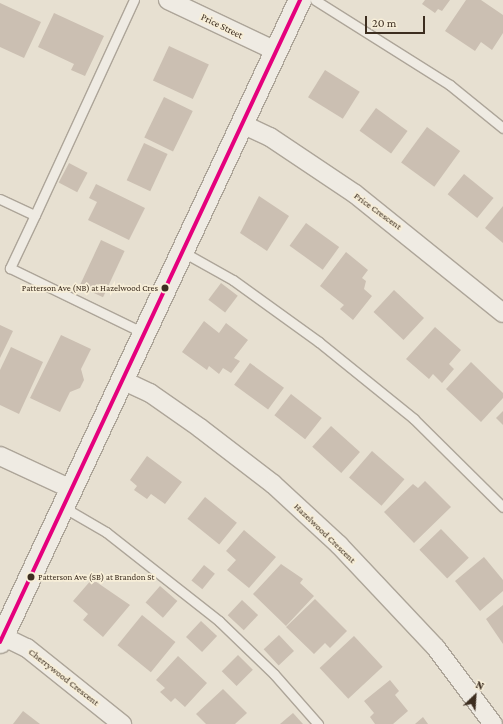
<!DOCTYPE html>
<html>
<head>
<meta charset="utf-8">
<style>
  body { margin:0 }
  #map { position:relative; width:503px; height:724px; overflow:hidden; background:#e7e0d1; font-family:"Crimson Pro",serif }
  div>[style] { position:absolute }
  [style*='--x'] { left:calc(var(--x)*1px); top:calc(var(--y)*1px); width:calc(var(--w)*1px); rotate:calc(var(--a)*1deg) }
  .building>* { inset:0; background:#cbbfb2; transform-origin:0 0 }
  .roads { filter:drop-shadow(1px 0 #ada599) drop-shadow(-1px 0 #ada599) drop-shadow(0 1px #ada599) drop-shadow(0 -1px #ada599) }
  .service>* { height:9px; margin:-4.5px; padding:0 4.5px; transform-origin:4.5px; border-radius:4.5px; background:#efebe3 }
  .minor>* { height:18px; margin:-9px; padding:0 9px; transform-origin:9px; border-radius:9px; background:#efebe3 }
  .tertiary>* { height:22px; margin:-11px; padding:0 11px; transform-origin:11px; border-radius:11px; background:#efebe3 }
  .bus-1>* { height:4px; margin:-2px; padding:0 2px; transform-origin:2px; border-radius:2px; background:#e5007d }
  .dots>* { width:11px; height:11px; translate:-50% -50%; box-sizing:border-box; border:2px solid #f7eed8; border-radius:50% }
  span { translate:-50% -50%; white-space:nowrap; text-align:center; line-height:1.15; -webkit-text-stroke:3.5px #f7eed8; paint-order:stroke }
  .bus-label { font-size:9px; color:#3d2e20 }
  .right { translate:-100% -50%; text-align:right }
  .left { translate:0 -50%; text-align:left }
  .street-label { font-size:10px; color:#3d2e20 }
  .north { position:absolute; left:455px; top:676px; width:40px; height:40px; -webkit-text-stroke:3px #f7eed8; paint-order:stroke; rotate:25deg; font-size:11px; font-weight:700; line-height:16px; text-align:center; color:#3d2e20 }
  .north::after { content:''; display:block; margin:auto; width:14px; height:18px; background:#3d2e20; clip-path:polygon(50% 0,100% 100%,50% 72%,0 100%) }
  .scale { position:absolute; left:365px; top:16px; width:60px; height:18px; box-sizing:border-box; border:2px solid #3d2e20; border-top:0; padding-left:5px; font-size:12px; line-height:14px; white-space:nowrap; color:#3d2e20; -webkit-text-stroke:3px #f7eed8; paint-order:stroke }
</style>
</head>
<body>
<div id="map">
  <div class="building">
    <i style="clip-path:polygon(425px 0,450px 0,442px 11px,438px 9px,435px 13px,422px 4px)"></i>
    <i style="clip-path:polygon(466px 0,481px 0,503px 15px,503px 33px,492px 50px,481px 42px,475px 51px,445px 31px)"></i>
    <i style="clip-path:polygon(0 3px,41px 22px,24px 58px,0 47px)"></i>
    <i style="clip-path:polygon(54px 13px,104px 36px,85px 76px,71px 70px,74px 64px,38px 47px)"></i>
    <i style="left:169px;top:46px;width:44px;height:38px;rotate:25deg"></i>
    <i style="left:325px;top:70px;width:41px;height:32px;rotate:32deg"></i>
    <i style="left:164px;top:97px;width:32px;height:45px;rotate:26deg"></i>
    <i style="left:376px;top:108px;width:39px;height:28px;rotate:36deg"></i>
    <i style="left:427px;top:127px;width:41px;height:44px;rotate:36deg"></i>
    <i style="left:144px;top:143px;width:26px;height:41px;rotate:25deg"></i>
    <i style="left:69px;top:163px;width:21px;height:22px;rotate:28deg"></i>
    <i style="left:464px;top:174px;width:38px;height:26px;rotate:39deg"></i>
    <i style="clip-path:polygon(96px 184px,145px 208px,129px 240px,88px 220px,97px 202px,89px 198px)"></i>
    <i style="clip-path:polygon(259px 196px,289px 216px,267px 251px,240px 233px)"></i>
    <i style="clip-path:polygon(503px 206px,503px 243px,485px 228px)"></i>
    <i style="left:306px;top:223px;width:41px;height:28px;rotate:36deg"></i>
    <i style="left:101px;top:240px;width:26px;height:51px;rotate:25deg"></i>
    <i style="clip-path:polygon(346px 252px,368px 270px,362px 278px,366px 281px,364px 289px,372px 296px,353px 320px,340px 309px,344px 305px,320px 286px)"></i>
    <i style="left:221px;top:283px;width:21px;height:21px;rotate:37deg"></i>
    <i style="left:394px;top:290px;width:41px;height:30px;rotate:43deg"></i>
    <i style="clip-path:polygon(204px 321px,219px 333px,226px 323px,248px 340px,234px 358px,240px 361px,231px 373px,223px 368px,219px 374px,209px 366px,207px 370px,182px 352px)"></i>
    <i style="clip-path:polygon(0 325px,13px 331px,0 358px)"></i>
    <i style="clip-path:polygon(435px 327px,461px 350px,449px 364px,454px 369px,442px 383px,433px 374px,429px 379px,406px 359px)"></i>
    <i style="clip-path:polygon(61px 335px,91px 349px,81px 369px,84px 380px,80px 388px,70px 392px,60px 412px,30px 398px)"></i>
    <i style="clip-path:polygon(11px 347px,43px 362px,19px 414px,0 405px,0 370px)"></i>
    <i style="clip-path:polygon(471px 362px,503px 393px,503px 398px,481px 422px,446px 389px)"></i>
    <i style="left:250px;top:363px;width:42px;height:27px;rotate:36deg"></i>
    <i style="left:291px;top:394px;width:39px;height:27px;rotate:38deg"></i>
    <i style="clip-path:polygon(503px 411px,503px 425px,496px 418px)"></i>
    <i style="left:331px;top:426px;width:39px;height:28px;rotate:42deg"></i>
    <i style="left:372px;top:451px;width:43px;height:35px;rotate:41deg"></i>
    <i style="clip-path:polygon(147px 456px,182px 482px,165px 504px,151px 494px,147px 499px,134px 490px,137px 486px,130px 480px)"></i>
    <i style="clip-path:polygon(425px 481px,451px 507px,414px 543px,384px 512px,413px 484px,418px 488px)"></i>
    <i style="left:205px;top:497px;width:41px;height:28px;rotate:39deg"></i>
    <i style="left:441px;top:529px;width:40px;height:30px;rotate:46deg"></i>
    <i style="clip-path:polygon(244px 530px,276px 557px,249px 588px,227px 570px,236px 560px,226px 551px)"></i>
    <i style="clip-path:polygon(484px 557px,503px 580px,503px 591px,480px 611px,455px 581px)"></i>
    <i style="clip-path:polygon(281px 564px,303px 579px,300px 583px,314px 596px,286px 626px,253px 594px)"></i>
    <i style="left:204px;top:565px;width:14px;height:20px;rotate:39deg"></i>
    <i style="clip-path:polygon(92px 579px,130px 605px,103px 637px,83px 620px,88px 614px,73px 601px)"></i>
    <i style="left:160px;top:586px;width:23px;height:22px;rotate:41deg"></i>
    <i style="clip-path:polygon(315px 599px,347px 631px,330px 648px,325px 643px,314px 654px,286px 627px)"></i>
    <i style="left:242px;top:600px;width:22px;height:21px;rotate:43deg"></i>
    <i style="clip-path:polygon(503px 605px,503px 644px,486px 619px)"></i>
    <i style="left:142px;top:615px;width:43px;height:39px;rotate:39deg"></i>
    <i style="left:201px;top:621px;width:22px;height:22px;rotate:43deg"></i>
    <i style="left:279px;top:635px;width:22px;height:21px;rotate:47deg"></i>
    <i style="left:354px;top:636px;width:42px;height:47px;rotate:47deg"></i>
    <i style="left:238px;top:655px;width:21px;height:23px;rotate:45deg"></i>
    <i style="clip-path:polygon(178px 656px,207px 683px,185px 707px,175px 698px,171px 702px,160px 692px,165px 688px,156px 680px)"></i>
    <i style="clip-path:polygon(390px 680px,399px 691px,395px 695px,408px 711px,393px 724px,375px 724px,370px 717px,374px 713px,364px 701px)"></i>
    <i style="clip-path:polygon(223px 689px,247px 713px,235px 724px,206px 724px,196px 714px)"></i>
    <i style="clip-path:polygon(23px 711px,40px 724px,13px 724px)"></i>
    <i style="clip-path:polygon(293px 713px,303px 724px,280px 724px)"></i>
    <i style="clip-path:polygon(423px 717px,428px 724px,415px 724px)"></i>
  </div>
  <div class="roads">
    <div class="service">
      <i style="--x:315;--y:0;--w:160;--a:32.2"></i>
      <i style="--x:450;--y:85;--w:68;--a:39.1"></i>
      <i style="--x:0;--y:199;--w:38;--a:25"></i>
      <i style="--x:35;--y:215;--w:237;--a:-65.3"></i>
      <i style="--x:35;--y:215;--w:59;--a:115.3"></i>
      <i style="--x:10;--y:268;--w:149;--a:25.9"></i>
      <i style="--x:183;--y:252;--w:57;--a:29.2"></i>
      <i style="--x:233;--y:280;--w:106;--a:35.8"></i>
      <i style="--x:319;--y:342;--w:122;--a:39"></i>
      <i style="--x:414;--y:419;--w:125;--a:44.7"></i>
      <i style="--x:63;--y:507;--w:50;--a:30.2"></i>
      <i style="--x:106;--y:532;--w:144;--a:38.2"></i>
      <i style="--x:219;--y:621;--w:76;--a:43.9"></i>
      <i style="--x:274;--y:674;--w:67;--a:48.7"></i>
    </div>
    <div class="minor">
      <i style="--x:168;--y:0;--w:119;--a:25.3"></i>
      <i style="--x:242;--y:124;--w:31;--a:25"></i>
      <i style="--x:270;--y:137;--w:102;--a:33.8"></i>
      <i style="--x:355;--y:194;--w:190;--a:38.8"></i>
      <i style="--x:122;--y:380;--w:31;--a:25"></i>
      <i style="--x:150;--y:393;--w:61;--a:35"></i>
      <i style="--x:200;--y:428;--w:92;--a:37.5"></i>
      <i style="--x:273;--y:484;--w:90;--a:42.7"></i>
      <i style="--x:339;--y:545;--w:141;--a:46.7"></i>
      <i style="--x:436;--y:648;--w:95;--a:53.1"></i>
      <i style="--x:0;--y:456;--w:78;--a:24.9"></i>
      <i style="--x:2;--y:636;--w:28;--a:26"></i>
      <i style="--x:27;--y:648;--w:122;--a:38.7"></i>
    </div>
    <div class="tertiary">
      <i style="--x:0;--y:642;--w:709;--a:-64.95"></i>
    </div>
  </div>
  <div class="bus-1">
    <i style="--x:0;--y:642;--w:709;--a:-64.95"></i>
  </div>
  <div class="dots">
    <i style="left:165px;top:288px;background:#3d2e20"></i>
    <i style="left:31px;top:577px;background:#3d2e20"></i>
  </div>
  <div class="bus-label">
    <span class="right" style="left:158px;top:288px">Patterson Ave (NB) at Hazelwood Cres</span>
    <span class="left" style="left:38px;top:577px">Patterson Ave (SB) at Brandon St</span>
  </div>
  <div class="street-label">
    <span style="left:222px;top:26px;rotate:26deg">Price Street</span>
    <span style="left:378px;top:211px;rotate:36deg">Price Crescent</span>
    <span style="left:325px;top:533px;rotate:44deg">Hazelwood Crescent</span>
    <span style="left:64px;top:677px;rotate:38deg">Cherrywood Crescent</span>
  </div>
  <div class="north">N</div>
  <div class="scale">20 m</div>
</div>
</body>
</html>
